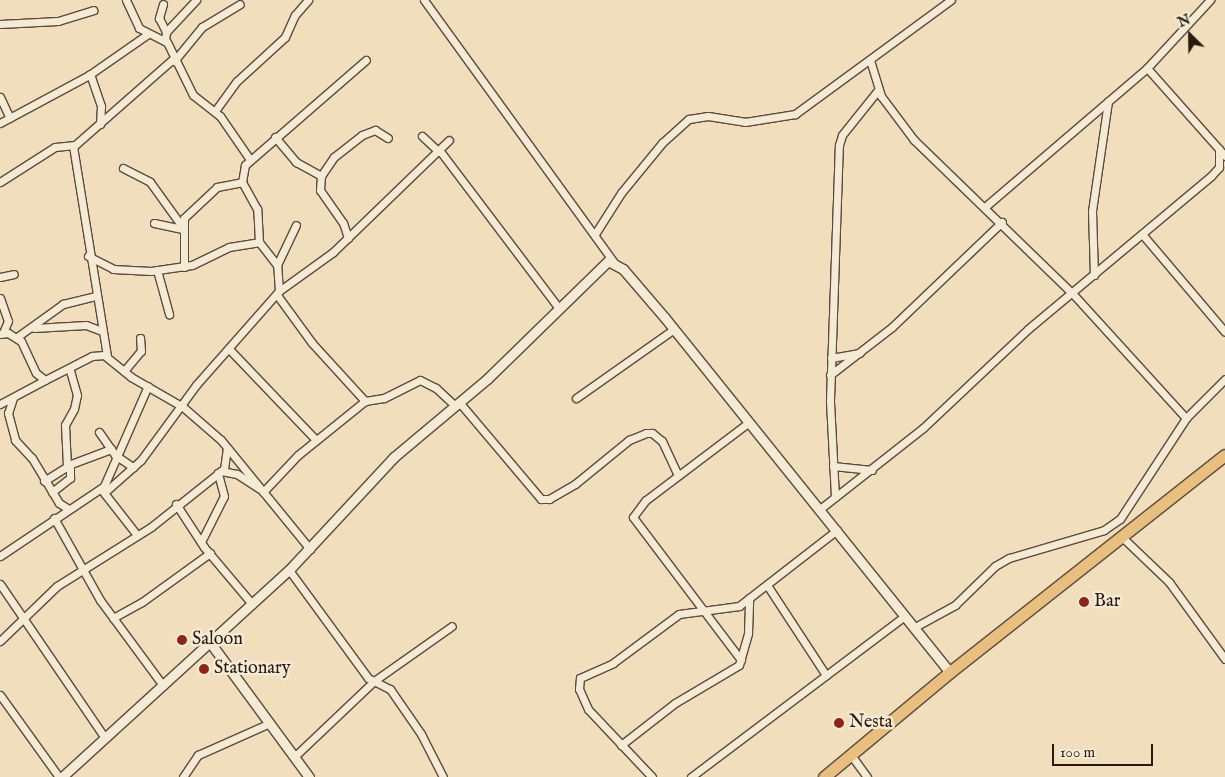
<!DOCTYPE html>
<html>
<head>
<meta charset="utf-8">
<style>
  body { margin:0 }
  #map { position:relative; width:1225px; height:777px; overflow:hidden; background:#f0debd; font-family:"IM FELL English",serif }
  div>[style] { position:absolute }
  [style*='--x'] { left:calc(var(--x)*1px); top:calc(var(--y)*1px); width:calc(var(--w)*1px); rotate:calc(var(--a)*1deg) }
  .roads { filter:drop-shadow(1px 0 #5c4a3d) drop-shadow(-1px 0 #5c4a3d) drop-shadow(0 1px #5c4a3d) drop-shadow(0 -1px #5c4a3d) }
  .minor>* { height:7px; margin:-3.5px; padding:0 3.5px; transform-origin:3.5px; border-radius:3.5px; background:#f5ead4 }
  .tertiary>* { height:9px; margin:-4.5px; padding:0 4.5px; transform-origin:4.5px; border-radius:4.5px; background:#f5ead4 }
  .trunk>* { height:11px; margin:-5.5px; padding:0 5.5px; transform-origin:5.5px; border-radius:5.5px; background:#e8bf7e }
  .dots>* { width:14px; height:14px; translate:-50% -50%; box-sizing:border-box; border:2px solid #f5ead4; border-radius:50% }
  span { translate:-50% -50%; white-space:nowrap; text-align:center; line-height:1.15; -webkit-text-stroke:5px #f5ead4; paint-order:stroke }
  .poi-label { font-size:18px; color:#2a1912 }
  .left { translate:0 -50%; text-align:left }
  .north { position:absolute; left:1165px; top:10px; width:50px; height:50px; -webkit-text-stroke:4px #f5ead4; paint-order:stroke; rotate:337deg; font-size:14px; font-weight:700; line-height:20px; text-align:center; color:#2a1912 }
  .north::after { content:''; display:block; margin:auto; width:18px; height:22px; background:#2a1912; clip-path:polygon(50% 0,100% 100%,50% 72%,0 100%) }
  .scale { position:absolute; left:1052px; top:744px; width:101px; height:22px; box-sizing:border-box; border:2px solid #2a1912; border-top:0; padding-left:6px; font-size:15px; line-height:18px; white-space:nowrap; color:#2a1912; -webkit-text-stroke:4px #f5ead4; paint-order:stroke }
</style>
</head>
<body>
<div id="map">
  <div class="roads">
    <div class="minor">
      <i style="--x:126;--y:0;--w:31;--a:65"></i>
      <i style="--x:139;--y:28;--w:31;--a:27"></i>
      <i style="--x:167;--y:42;--w:59;--a:63.9"></i>
      <i style="--x:193;--y:95;--w:34;--a:38"></i>
      <i style="--x:220;--y:116;--w:51;--a:55.4"></i>
      <i style="--x:424;--y:0;--w:324;--a:54.1"></i>
      <i style="--x:163;--y:4;--w:15;--a:106"></i>
      <i style="--x:159;--y:18;--w:16;--a:63"></i>
      <i style="--x:0;--y:24;--w:58;--a:-3"></i>
      <i style="--x:58;--y:21;--w:37;--a:-17"></i>
      <i style="--x:165;--y:40;--w:8;--a:-83"></i>
      <i style="--x:166;--y:32;--w:44;--a:-46.8"></i>
      <i style="--x:870;--y:60;--w:38;--a:73"></i>
      <i style="--x:881;--y:96;--w:55;--a:53.1"></i>
      <i style="--x:914;--y:140;--w:221;--a:44.1"></i>
      <i style="--x:1073;--y:294;--w:168;--a:47.7"></i>
      <i style="--x:174;--y:61;--w:44;--a:-50.5"></i>
      <i style="--x:202;--y:27;--w:44;--a:-31.2"></i>
      <i style="--x:1147;--y:68;--w:118;--a:48.4"></i>
      <i style="--x:90;--y:74;--w:34;--a:71"></i>
      <i style="--x:101;--y:106;--w:18;--a:93"></i>
      <i style="--x:0;--y:97;--w:23;--a:65"></i>
      <i style="--x:215;--y:111;--w:37;--a:-54"></i>
      <i style="--x:237;--y:81;--w:65;--a:-42.5"></i>
      <i style="--x:285;--y:37;--w:24;--a:-66"></i>
      <i style="--x:295;--y:15;--w:20;--a:-49"></i>
      <i style="--x:0;--y:123;--w:101;--a:-28.3"></i>
      <i style="--x:89;--y:75;--w:72;--a:-34.8"></i>
      <i style="--x:422;--y:136;--w:23;--a:43"></i>
      <i style="--x:275;--y:137;--w:33;--a:50"></i>
      <i style="--x:296;--y:162;--w:29;--a:29"></i>
      <i style="--x:73;--y:146;--w:212;--a:80.8"></i>
      <i style="--x:440;--y:151;--w:196;--a:52.9"></i>
      <i style="--x:123;--y:168;--w:30;--a:27"></i>
      <i style="--x:150;--y:182;--w:53;--a:54.2"></i>
      <i style="--x:0;--y:182;--w:65;--a:-32.5"></i>
      <i style="--x:55;--y:147;--w:20;--a:-6"></i>
      <i style="--x:75;--y:145;--w:130;--a:-41.3"></i>
      <i style="--x:986;--y:206;--w:212;--a:-40.6"></i>
      <i style="--x:1147;--y:68;--w:93;--a:-47.2"></i>
      <i style="--x:154;--y:223;--w:29;--a:12"></i>
      <i style="--x:595;--y:234;--w:49;--a:-57.6"></i>
      <i style="--x:621;--y:193;--w:65;--a:-50.6"></i>
      <i style="--x:662;--y:143;--w:36;--a:-42"></i>
      <i style="--x:689;--y:119;--w:19;--a:-9"></i>
      <i style="--x:708;--y:116;--w:37;--a:9"></i>
      <i style="--x:745;--y:122;--w:51;--a:-9.1"></i>
      <i style="--x:795;--y:114;--w:193;--a:-36.2"></i>
      <i style="--x:1142;--y:234;--w:128;--a:49.7"></i>
      <i style="--x:348;--y:238;--w:16;--a:-108"></i>
      <i style="--x:343;--y:223;--w:40;--a:-124.9"></i>
      <i style="--x:320;--y:190;--w:14;--a:-86"></i>
      <i style="--x:321;--y:176;--w:23;--a:-56"></i>
      <i style="--x:334;--y:157;--w:36;--a:-38"></i>
      <i style="--x:362;--y:135;--w:14;--a:-21"></i>
      <i style="--x:375;--y:130;--w:15;--a:32"></i>
      <i style="--x:88;--y:256;--w:28;--a:27"></i>
      <i style="--x:113;--y:269;--w:38;--a:3"></i>
      <i style="--x:151;--y:271;--w:41;--a:-8.3"></i>
      <i style="--x:192;--y:265;--w:41;--a:-25.9"></i>
      <i style="--x:229;--y:247;--w:30;--a:-9"></i>
      <i style="--x:277;--y:265;--w:44;--a:-64.6"></i>
      <i style="--x:184;--y:267;--w:49;--a:-90"></i>
      <i style="--x:184;--y:218;--w:45;--a:-43.2"></i>
      <i style="--x:217;--y:187;--w:25;--a:-11"></i>
      <i style="--x:157;--y:270;--w:46;--a:74.7"></i>
      <i style="--x:1094;--y:275;--w:64;--a:-91.8"></i>
      <i style="--x:1092;--y:211;--w:111;--a:-81.7"></i>
      <i style="--x:0;--y:277;--w:14;--a:-12"></i>
      <i style="--x:279;--y:291;--w:26;--a:-94"></i>
      <i style="--x:277;--y:265;--w:29;--a:-128"></i>
      <i style="--x:259;--y:242;--w:33;--a:-93"></i>
      <i style="--x:257;--y:209;--w:31;--a:-119"></i>
      <i style="--x:242;--y:182;--w:17;--a:-80"></i>
      <i style="--x:245;--y:165;--w:160;--a:-41"></i>
      <i style="--x:277;--y:295;--w:59;--a:53.9"></i>
      <i style="--x:312;--y:343;--w:79;--a:47.6"></i>
      <i style="--x:0;--y:298;--w:24;--a:71"></i>
      <i style="--x:8;--y:321;--w:13;--a:113"></i>
      <i style="--x:34;--y:328;--w:52;--a:-3.3"></i>
      <i style="--x:86;--y:325;--w:17;--a:21"></i>
      <i style="--x:0;--y:334;--w:8;--a:-7"></i>
      <i style="--x:8;--y:333;--w:15;--a:32"></i>
      <i style="--x:21;--y:341;--w:35;--a:65"></i>
      <i style="--x:36;--y:373;--w:11;--a:38"></i>
      <i style="--x:45;--y:380;--w:53;--a:-27.1"></i>
      <i style="--x:92;--y:356;--w:12;--a:-5"></i>
      <i style="--x:104;--y:355;--w:35;--a:39"></i>
      <i style="--x:131;--y:377;--w:60;--a:30"></i>
      <i style="--x:183;--y:407;--w:50;--a:41"></i>
      <i style="--x:221;--y:440;--w:141;--a:50.8"></i>
      <i style="--x:17;--y:337;--w:57;--a:-35.7"></i>
      <i style="--x:63;--y:304;--w:34;--a:-14"></i>
      <i style="--x:230;--y:350;--w:124;--a:46.3"></i>
      <i style="--x:831;--y:358;--w:29;--a:-10"></i>
      <i style="--x:124;--y:371;--w:26;--a:-50"></i>
      <i style="--x:141;--y:351;--w:13;--a:-94"></i>
      <i style="--x:830;--y:375;--w:78;--a:-37.7"></i>
      <i style="--x:892;--y:327;--w:152;--a:-43.7"></i>
      <i style="--x:13;--y:398;--w:16;--a:108"></i>
      <i style="--x:8;--y:413;--w:28;--a:75"></i>
      <i style="--x:15;--y:440;--w:25;--a:47"></i>
      <i style="--x:32;--y:458;--w:52;--a:59"></i>
      <i style="--x:59;--y:503;--w:9;--a:32"></i>
      <i style="--x:576;--y:398;--w:120;--a:-35.1"></i>
      <i style="--x:459;--y:402;--w:127;--a:49.8"></i>
      <i style="--x:541;--y:499;--w:8;--a:0"></i>
      <i style="--x:549;--y:499;--w:30;--a:-30"></i>
      <i style="--x:575;--y:484;--w:70;--a:-39.2"></i>
      <i style="--x:629;--y:440;--w:18;--a:-22"></i>
      <i style="--x:646;--y:433;--w:6;--a:0"></i>
      <i style="--x:652;--y:433;--w:13;--a:39"></i>
      <i style="--x:662;--y:441;--w:38;--a:65"></i>
      <i style="--x:0;--y:404;--w:51;--a:-28.1"></i>
      <i style="--x:99;--y:432;--w:28;--a:55"></i>
      <i style="--x:115;--y:455;--w:22;--a:34"></i>
      <i style="--x:67;--y:466;--w:41;--a:-92.8"></i>
      <i style="--x:65;--y:425;--w:18;--a:-61"></i>
      <i style="--x:74;--y:409;--w:14;--a:-78"></i>
      <i style="--x:77;--y:395;--w:26;--a:-106"></i>
      <i style="--x:833;--y:466;--w:39;--a:6"></i>
      <i style="--x:221;--y:471;--w:16;--a:11"></i>
      <i style="--x:237;--y:474;--w:27;--a:33"></i>
      <i style="--x:44;--y:481;--w:32;--a:-32"></i>
      <i style="--x:71;--y:464;--w:43;--a:-20.6"></i>
      <i style="--x:101;--y:489;--w:58;--a:52"></i>
      <i style="--x:52;--y:492;--w:23;--a:-38"></i>
      <i style="--x:70;--y:478;--w:13;--a:-90"></i>
      <i style="--x:105;--y:492;--w:48;--a:-41.6"></i>
      <i style="--x:141;--y:460;--w:93;--a:-53.7"></i>
      <i style="--x:196;--y:385;--w:125;--a:-48.6"></i>
      <i style="--x:279;--y:291;--w:67;--a:-35.8"></i>
      <i style="--x:333;--y:252;--w:161;--a:-44"></i>
      <i style="--x:263;--y:492;--w:51;--a:-46.6"></i>
      <i style="--x:298;--y:455;--w:86;--a:-38.9"></i>
      <i style="--x:365;--y:401;--w:19;--a:-9"></i>
      <i style="--x:384;--y:398;--w:40;--a:-26.6"></i>
      <i style="--x:420;--y:380;--w:18;--a:27"></i>
      <i style="--x:436;--y:388;--w:26;--a:43"></i>
      <i style="--x:835;--y:497;--w:97;--a:-93"></i>
      <i style="--x:830;--y:400;--w:255;--a:-88"></i>
      <i style="--x:839;--y:145;--w:10;--a:-73"></i>
      <i style="--x:842;--y:135;--w:58;--a:-51.3"></i>
      <i style="--x:176;--y:504;--w:51;--a:56.9"></i>
      <i style="--x:204;--y:547;--w:75;--a:49.9"></i>
      <i style="--x:820;--y:509;--w:131;--a:-38.2"></i>
      <i style="--x:923;--y:428;--w:144;--a:-43.3"></i>
      <i style="--x:1028;--y:329;--w:239;--a:-39.9"></i>
      <i style="--x:1211;--y:176;--w:12;--a:-48"></i>
      <i style="--x:1219;--y:167;--w:18;--a:-90"></i>
      <i style="--x:54;--y:518;--w:94;--a:60.7"></i>
      <i style="--x:100;--y:600;--w:104;--a:53.6"></i>
      <i style="--x:1123;--y:538;--w:64;--a:43.7"></i>
      <i style="--x:1169;--y:582;--w:95;--a:54"></i>
      <i style="--x:201;--y:542;--w:51;--a:-63.4"></i>
      <i style="--x:224;--y:496;--w:24;--a:-105"></i>
      <i style="--x:0;--y:556;--w:125;--a:-33.9"></i>
      <i style="--x:104;--y:486;--w:109;--a:-66.3"></i>
      <i style="--x:289;--y:570;--w:134;--a:53.8"></i>
      <i style="--x:368;--y:678;--w:25;--a:27"></i>
      <i style="--x:390;--y:689;--w:55;--a:55.4"></i>
      <i style="--x:421;--y:734;--w:48;--a:62.9"></i>
      <i style="--x:0;--y:584;--w:186;--a:55.7"></i>
      <i style="--x:767;--y:585;--w:108;--a:56.8"></i>
      <i style="--x:113;--y:618;--w:33;--a:-29"></i>
      <i style="--x:142;--y:602;--w:84;--a:-35.8"></i>
      <i style="--x:915;--y:627;--w:46;--a:-28.8"></i>
      <i style="--x:955;--y:605;--w:56;--a:-44.3"></i>
      <i style="--x:995;--y:566;--w:16;--a:-30"></i>
      <i style="--x:1009;--y:558;--w:99;--a:-16.4"></i>
      <i style="--x:1104;--y:530;--w:19;--a:-35"></i>
      <i style="--x:1120;--y:519;--w:121;--a:-56.8"></i>
      <i style="--x:1186;--y:418;--w:55;--a:-45"></i>
      <i style="--x:0;--y:641;--w:79;--a:-44"></i>
      <i style="--x:57;--y:586;--w:111;--a:-32.1"></i>
      <i style="--x:151;--y:527;--w:93;--a:-38.5"></i>
      <i style="--x:224;--y:469;--w:21;--a:-82"></i>
      <i style="--x:741;--y:660;--w:179;--a:-127.1"></i>
      <i style="--x:633;--y:517;--w:21;--a:-53"></i>
      <i style="--x:646;--y:500;--w:129;--a:-37.1"></i>
      <i style="--x:0;--y:695;--w:101;--a:54.3"></i>
      <i style="--x:621;--y:745;--w:68;--a:-37.9"></i>
      <i style="--x:675;--y:703;--w:74;--a:-30.7"></i>
      <i style="--x:739;--y:665;--w:33;--a:-74"></i>
      <i style="--x:748;--y:633;--w:35;--a:-88"></i>
      <i style="--x:851;--y:755;--w:27;--a:54"></i>
      <i style="--x:294;--y:757;--w:110;--a:-43.5"></i>
      <i style="--x:374;--y:681;--w:95;--a:-35.2"></i>
      <i style="--x:183;--y:777;--w:27;--a:-56"></i>
      <i style="--x:198;--y:755;--w:79;--a:-24"></i>
      <i style="--x:652;--y:777;--w:93;--a:-133.3"></i>
      <i style="--x:588;--y:709;--w:22;--a:-114"></i>
      <i style="--x:579;--y:689;--w:11;--a:-85"></i>
      <i style="--x:580;--y:678;--w:36;--a:-24"></i>
      <i style="--x:613;--y:663;--w:82;--a:-36.6"></i>
      <i style="--x:679;--y:614;--w:61;--a:-7.6"></i>
      <i style="--x:739;--y:606;--w:124;--a:-37.8"></i>
      <i style="--x:691;--y:777;--w:268;--a:-37"></i>
    </div>
    <div class="tertiary">
      <i style="--x:209;--y:641;--w:169;--a:53.7"></i>
      <i style="--x:62;--y:777;--w:307;--a:-42.4"></i>
      <i style="--x:289;--y:570;--w:154;--a:-47.1"></i>
      <i style="--x:394;--y:457;--w:121;--a:-40"></i>
      <i style="--x:487;--y:379;--w:169;--a:-44.3"></i>
      <i style="--x:608;--y:261;--w:17;--a:28"></i>
      <i style="--x:623;--y:269;--w:65;--a:49.4"></i>
      <i style="--x:665;--y:318;--w:454;--a:51.2"></i>
    </div>
    <div class="trunk">
      <i style="--x:824;--y:777;--w:164;--a:-39.8"></i>
      <i style="--x:950;--y:672;--w:350;--a:-38.3"></i>
    </div>
  </div>
  <div class="dots">
    <i style="left:1084px;top:602px;background:#8f2418"></i>
    <i style="left:182px;top:640px;background:#8f2418"></i>
    <i style="left:204px;top:669px;background:#8f2418"></i>
    <i style="left:839px;top:723px;background:#8f2418"></i>
  </div>
  <div class="poi-label">
    <span class="left" style="left:1094px;top:602px">Bar</span>
    <span class="left" style="left:192px;top:640px">Saloon</span>
    <span class="left" style="left:214px;top:669px">Stationary</span>
    <span class="left" style="left:849px;top:723px">Nesta</span>
  </div>
  <div class="north">N</div>
  <div class="scale">100 m</div>
</div>
</body>
</html>
